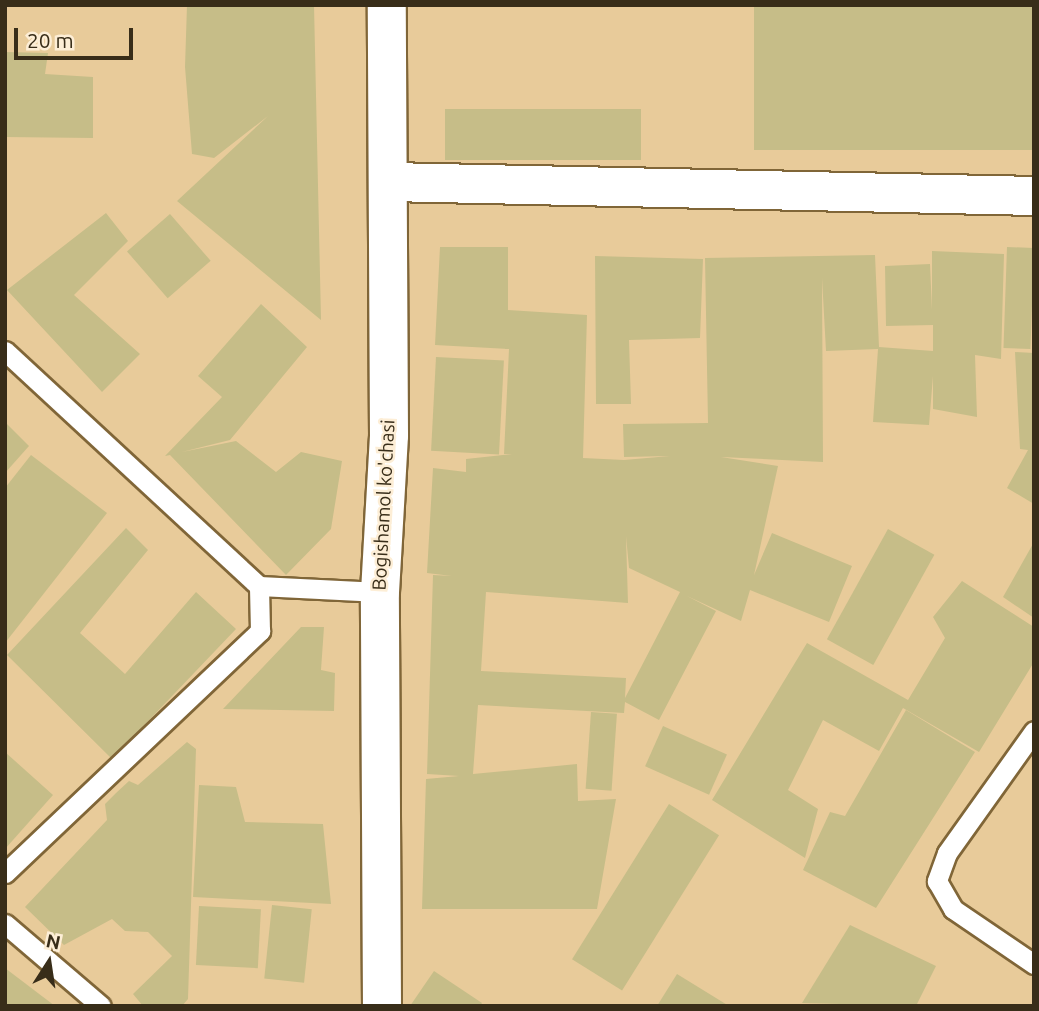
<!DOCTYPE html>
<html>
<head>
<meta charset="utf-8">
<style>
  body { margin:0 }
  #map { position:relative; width:1039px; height:1011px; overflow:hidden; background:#e8cb9a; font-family:Ubuntu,sans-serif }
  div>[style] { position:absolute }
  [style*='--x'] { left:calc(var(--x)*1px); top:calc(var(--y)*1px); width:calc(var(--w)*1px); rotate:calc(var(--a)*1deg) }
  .building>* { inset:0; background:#c6bd88; transform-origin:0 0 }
  .roads { filter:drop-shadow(2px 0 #806638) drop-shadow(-2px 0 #806638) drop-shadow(0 2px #806638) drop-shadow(0 -2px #806638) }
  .service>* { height:19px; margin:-9.5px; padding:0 9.5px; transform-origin:9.5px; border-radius:9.5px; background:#fff }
  .minor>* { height:38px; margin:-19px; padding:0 19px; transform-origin:19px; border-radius:19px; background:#fff }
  span { translate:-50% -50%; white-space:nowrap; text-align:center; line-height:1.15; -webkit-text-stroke:5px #fdeed6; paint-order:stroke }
  .street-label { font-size:19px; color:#382d19 }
  .frame { position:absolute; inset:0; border:7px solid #382d19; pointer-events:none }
  .north { position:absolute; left:14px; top:927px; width:70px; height:70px; -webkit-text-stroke:5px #fdeed6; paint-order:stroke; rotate:12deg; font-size:19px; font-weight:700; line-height:28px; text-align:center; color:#382d19 }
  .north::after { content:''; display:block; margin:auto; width:24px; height:32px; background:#382d19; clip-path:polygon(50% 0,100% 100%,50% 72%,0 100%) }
  .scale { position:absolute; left:14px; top:28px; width:119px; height:32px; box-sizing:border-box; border:4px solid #382d19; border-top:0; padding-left:9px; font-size:21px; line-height:24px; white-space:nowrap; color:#382d19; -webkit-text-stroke:5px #fdeed6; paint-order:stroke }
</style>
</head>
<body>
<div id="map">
  <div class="building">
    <i style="clip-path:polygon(187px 5px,314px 5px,321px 320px,177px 201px,268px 116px,214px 158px,192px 154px,185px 67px)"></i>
    <i style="left:754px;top:5px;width:280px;height:145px"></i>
    <i style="clip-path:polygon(5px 52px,48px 53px,45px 74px,93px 77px,93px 138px,5px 137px)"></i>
    <i style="left:445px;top:109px;width:196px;height:51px"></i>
    <i style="clip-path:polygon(106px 213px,128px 241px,74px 295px,140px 354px,102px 392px,7px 290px)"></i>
    <i style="left:170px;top:214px;width:62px;height:57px;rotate:49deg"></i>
    <i style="clip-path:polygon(evenodd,440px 247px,508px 247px,508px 310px,587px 315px,583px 458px,624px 460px,670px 456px,624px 457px,623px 424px,708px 423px,705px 258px,875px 255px,879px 347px,933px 351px,933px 325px,886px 326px,885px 266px,930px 264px,932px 310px,932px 251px,1004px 254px,1001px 359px,975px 355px,977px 417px,933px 409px,933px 376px,929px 425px,873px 422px,878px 349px,826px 351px,822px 278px,823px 462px,721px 457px,778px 466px,754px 575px,772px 533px,852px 566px,829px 622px,750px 590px,741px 621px,687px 596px,716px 611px,659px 720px,625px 702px,624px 713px,478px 705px,473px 774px,577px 764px,578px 801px,616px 799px,597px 909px,422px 909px,426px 779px,459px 776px,427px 774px,433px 575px,452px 576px,427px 573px,433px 468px,466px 472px,466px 459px,512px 454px,504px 454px,509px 349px,435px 345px,440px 247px,626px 536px,629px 568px,680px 592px,625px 698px,626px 678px,481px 671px,486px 592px,628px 603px,626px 536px)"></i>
    <i style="left:1007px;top:247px;width:27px;height:101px;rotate:2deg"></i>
    <i style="clip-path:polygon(595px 256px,703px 259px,700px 338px,629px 340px,631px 404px,596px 404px)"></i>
    <i style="clip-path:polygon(261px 304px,307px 347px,230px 440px,182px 452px,236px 441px,276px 472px,301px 452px,342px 461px,331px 529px,286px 575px,170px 455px,165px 456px,222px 397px,198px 376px)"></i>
    <i style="clip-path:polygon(1015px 352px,1034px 353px,1034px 504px,1007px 488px,1028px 450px,1020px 449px)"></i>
    <i style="left:436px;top:357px;width:68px;height:94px;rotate:3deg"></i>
    <i style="clip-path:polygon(5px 422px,29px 446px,5px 473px)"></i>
    <i style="clip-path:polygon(31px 455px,107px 513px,5px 643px,5px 488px)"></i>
    <i style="clip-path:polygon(126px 528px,148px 550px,80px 633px,125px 674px,196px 592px,236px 629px,112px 759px,7px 655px)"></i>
    <i style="left:888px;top:529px;width:53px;height:126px;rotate:29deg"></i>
    <i style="clip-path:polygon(1034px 542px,1034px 618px,1003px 597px)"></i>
    <i style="clip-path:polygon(962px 581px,1034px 627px,1034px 662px,979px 752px,903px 708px,879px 751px,823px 720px,788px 790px,818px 809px,805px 858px,712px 800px,807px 643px,908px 700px,945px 638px,933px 617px)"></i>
    <i style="clip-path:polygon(301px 627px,324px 627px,321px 670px,335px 673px,334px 711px,223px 709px)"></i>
    <i style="clip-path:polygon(906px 710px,975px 752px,876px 908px,803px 870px,830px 812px,845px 816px)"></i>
    <i style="left:591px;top:712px;width:26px;height:77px;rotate:4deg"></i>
    <i style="left:663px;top:726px;width:70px;height:44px;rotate:24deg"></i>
    <i style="clip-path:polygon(187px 742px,196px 749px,188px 999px,182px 1006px,143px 1006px,133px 994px,172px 956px,148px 932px,125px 931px,112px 919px,64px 945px,25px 907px,107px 820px,105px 804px,116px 793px,129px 781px,138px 785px)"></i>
    <i style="clip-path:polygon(5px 752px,53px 795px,5px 849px)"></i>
    <i style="clip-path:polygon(199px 785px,236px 787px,245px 822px,323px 824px,331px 904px,193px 897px)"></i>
    <i style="left:669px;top:804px;width:59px;height:183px;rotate:32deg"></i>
    <i style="left:272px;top:905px;width:40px;height:74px;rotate:6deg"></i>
    <i style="left:199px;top:906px;width:62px;height:59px;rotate:3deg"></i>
    <i style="clip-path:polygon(850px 925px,936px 966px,916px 1006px,802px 1003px)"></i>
    <i style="clip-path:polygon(5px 968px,55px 1006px,5px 1006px)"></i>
    <i style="clip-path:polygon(434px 971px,482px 1003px,480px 1006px,410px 1006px)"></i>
    <i style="clip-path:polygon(677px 974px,729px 1006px,657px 1006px)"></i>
  </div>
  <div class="roads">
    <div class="service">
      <i style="--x:5;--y:351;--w:346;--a:42.8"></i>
      <i style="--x:259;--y:586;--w:121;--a:2.8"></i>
      <i style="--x:1034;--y:731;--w:150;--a:125.5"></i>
      <i style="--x:947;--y:853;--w:30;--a:110"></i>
      <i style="--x:937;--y:881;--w:32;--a:60"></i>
      <i style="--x:953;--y:909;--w:98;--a:34.2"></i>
      <i style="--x:5;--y:873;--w:352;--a:-43.5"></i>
      <i style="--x:260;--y:631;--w:45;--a:-91.3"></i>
      <i style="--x:5;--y:924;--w:126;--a:40.5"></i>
    </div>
    <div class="minor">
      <i style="--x:389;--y:182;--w:645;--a:1.24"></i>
      <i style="--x:382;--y:1006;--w:414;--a:-90.3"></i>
      <i style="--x:380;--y:592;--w:157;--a:-86.7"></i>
      <i style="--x:389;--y:435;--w:430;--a:-90.3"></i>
    </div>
  </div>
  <div class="street-label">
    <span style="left:384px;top:505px;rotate:-87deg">Bogishamol ko'chasi</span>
  </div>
  <div class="frame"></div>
  <div class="north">N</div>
  <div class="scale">20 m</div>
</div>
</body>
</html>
